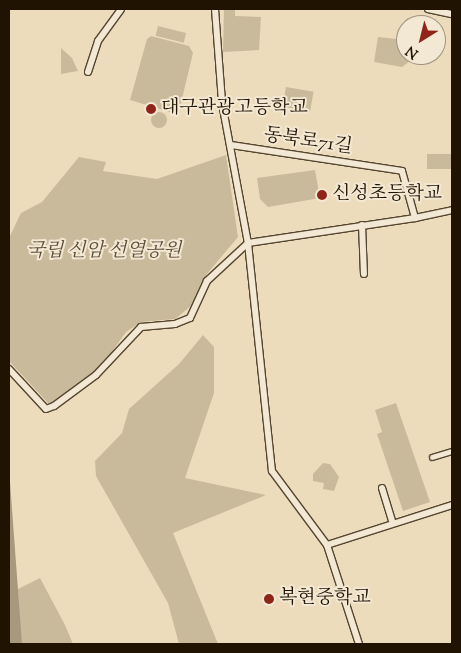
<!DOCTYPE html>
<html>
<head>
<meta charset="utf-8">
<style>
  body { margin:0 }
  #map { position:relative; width:461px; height:653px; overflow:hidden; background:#eddcbc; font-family:"Sorts Mill Goudy","Noto Serif KR",serif }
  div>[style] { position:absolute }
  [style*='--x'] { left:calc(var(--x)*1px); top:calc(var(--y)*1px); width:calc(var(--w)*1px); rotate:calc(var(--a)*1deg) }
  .green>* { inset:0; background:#caba9c; transform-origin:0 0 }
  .round { border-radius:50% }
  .water>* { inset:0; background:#a8987d }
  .roads { filter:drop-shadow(1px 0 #544530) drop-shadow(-1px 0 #544530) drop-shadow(0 1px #544530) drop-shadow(0 -1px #544530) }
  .pedestrian>* { height:5px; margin:-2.5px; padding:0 2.5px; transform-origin:2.5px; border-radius:2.5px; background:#f3e8d3 }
  .minor>* { height:6px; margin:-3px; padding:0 3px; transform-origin:3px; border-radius:3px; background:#f3e8d3 }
  .dots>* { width:14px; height:14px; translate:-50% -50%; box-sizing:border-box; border:2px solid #f3e8d3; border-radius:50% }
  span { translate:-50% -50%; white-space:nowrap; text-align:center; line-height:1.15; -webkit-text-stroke:4px #f3e8d3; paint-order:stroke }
  .poi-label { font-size:19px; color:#211302 }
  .left { translate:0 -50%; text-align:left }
  .street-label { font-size:19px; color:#211302 }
  .park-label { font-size:19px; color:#5c4d38; font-style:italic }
  .frame { position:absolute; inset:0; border:10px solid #211302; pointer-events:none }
  .north { position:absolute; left:396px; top:15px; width:50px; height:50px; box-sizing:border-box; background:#f3e8d3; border:1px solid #9f937f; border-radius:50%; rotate:216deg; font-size:14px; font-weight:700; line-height:20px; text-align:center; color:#211302 }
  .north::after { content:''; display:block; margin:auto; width:18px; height:22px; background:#8f2418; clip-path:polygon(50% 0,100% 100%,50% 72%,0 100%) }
</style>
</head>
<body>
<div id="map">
  <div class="green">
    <i style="clip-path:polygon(224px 9px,235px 9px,235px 16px,261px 17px,259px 50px,223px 52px)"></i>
    <i style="left:158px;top:26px;width:29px;height:10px;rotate:14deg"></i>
    <i style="clip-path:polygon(151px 36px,189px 46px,193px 53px,180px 107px,170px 112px,130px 100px,147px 39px)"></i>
    <i style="clip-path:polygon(378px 37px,406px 40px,406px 55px,414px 58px,402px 67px,374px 62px)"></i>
    <i style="clip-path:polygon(61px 48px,72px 58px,78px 71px,61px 74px)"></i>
    <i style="left:286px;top:87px;width:28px;height:20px;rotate:10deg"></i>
    <i class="round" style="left:151px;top:112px;width:16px;height:16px"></i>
    <i style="left:452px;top:154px;width:15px;height:25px;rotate:90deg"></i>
    <i style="clip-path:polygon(226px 155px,238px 237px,206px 275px,196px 302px,175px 319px,141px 322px,126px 332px,97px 373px,49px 404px,9px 361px,9px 238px,21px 213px,42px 202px,79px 157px,106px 162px,103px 171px,157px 179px)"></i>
    <i style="clip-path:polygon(315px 170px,320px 198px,268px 207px,260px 199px,257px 178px)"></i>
    <i style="clip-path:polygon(203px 335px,214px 347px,214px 393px,185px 478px,266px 495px,173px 533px,218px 644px,179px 644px,168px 603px,96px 476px,95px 461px,122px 433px,129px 409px,179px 364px)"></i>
    <i style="clip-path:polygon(396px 403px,430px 502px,403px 511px,377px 434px,382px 432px,375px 410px)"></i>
    <i style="clip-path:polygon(323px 463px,330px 464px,339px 477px,334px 491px,323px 489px,324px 483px,313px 481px,313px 474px)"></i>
    <i style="clip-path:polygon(40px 578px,65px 625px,73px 644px,20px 644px,18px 589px)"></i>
  </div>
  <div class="water">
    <i style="clip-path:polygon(9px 476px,10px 482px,22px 644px,9px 644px)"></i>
  </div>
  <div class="roads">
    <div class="pedestrian">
      <i style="--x:432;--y:457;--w:21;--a:-17"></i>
    </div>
    <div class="minor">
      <i style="--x:215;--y:9;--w:94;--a:85.7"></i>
      <i style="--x:222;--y:103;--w:142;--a:79.5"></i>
      <i style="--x:248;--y:243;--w:169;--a:-8.5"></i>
      <i style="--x:428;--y:9;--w:25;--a:12"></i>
      <i style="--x:88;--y:72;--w:33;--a:-72"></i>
      <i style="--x:98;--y:41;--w:39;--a:-54"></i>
      <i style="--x:231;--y:145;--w:173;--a:8.6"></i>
      <i style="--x:402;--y:171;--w:49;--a:74.5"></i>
      <i style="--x:415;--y:218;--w:38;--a:-12"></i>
      <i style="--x:362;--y:225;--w:49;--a:87.7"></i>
      <i style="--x:248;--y:243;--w:229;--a:84"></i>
      <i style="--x:272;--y:471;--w:92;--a:53.4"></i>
      <i style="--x:327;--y:545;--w:104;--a:72.1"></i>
      <i style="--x:9;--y:369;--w:54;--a:47.2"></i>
      <i style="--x:46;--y:409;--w:9;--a:-21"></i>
      <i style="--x:54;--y:406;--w:52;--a:-36.4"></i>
      <i style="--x:96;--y:375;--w:66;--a:-46.8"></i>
      <i style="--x:141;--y:327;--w:34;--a:-5"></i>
      <i style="--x:175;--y:324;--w:16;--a:-22"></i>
      <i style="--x:190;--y:318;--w:41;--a:-65.3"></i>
      <i style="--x:207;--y:281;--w:56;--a:-42.8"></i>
      <i style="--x:382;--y:488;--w:37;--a:73"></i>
      <i style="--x:327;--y:545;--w:131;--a:-17.7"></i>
    </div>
  </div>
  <div class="dots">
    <i style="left:151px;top:109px;background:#8f2418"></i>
    <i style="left:322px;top:195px;background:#8f2418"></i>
    <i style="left:269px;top:599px;background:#8f2418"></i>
  </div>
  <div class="poi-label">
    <span class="left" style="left:161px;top:109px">대구관광고등학교</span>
    <span class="left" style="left:332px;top:195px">신성초등학교</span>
    <span class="left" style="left:279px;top:599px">복현중학교</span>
  </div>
  <div class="street-label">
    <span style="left:308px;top:142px;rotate:8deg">동북로71길</span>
  </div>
  <div class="park-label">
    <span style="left:104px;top:252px">국립 신암 선열공원</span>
  </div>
  <div class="frame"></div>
  <div class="north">N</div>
</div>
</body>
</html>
